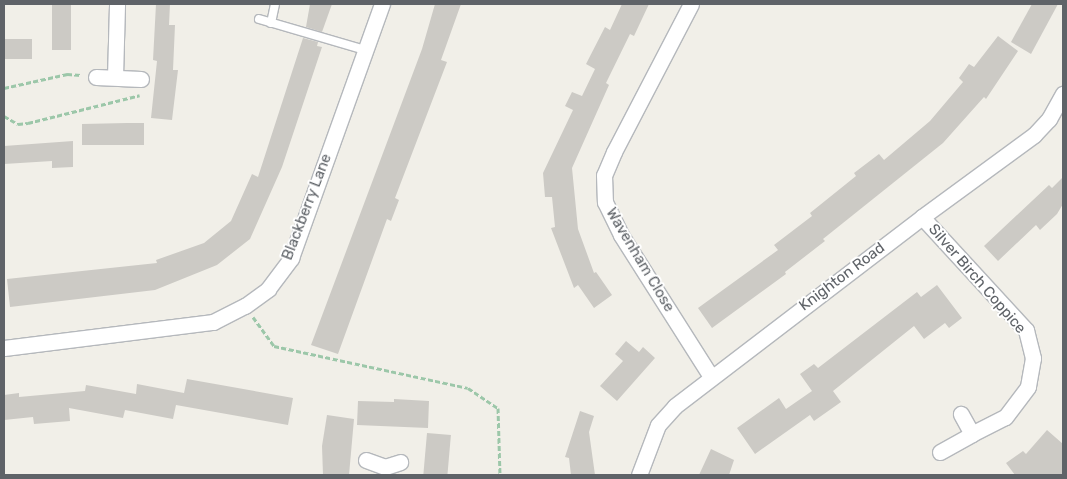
<!DOCTYPE html>
<html>
<head>
<meta charset="utf-8">
<style>
  body { margin:0 }
  #map { position:relative; width:1067px; height:479px; overflow:hidden; background:#f1efe8; font-family:Rubik,sans-serif }
  div>[style] { position:absolute }
  [style*='--x'] { left:calc(var(--x)*1px); top:calc(var(--y)*1px); width:calc(var(--w)*1px); rotate:calc(var(--a)*1deg) }
  .building>* { inset:0; background:#cccac5; transform-origin:0 0 }
  .path>* { height:3px; margin-top:-1.5px; transform-origin:0; background:repeating-linear-gradient(90deg,#9cc7a9 0 5px,transparent 0 7.5px) }
  .roads { filter:drop-shadow(1px 0 #b5b8bc) drop-shadow(-1px 0 #b5b8bc) drop-shadow(0 1px #b5b8bc) drop-shadow(0 -1px #b5b8bc) }
  .service>* { height:8px; margin:-4px; padding:0 4px; transform-origin:4px; border-radius:4px; background:#fff }
  .minor>* { height:15px; margin:-7.5px; padding:0 7.5px; transform-origin:7.5px; border-radius:7.5px; background:#fff }
  span { translate:-50% -50%; white-space:nowrap; text-align:center; line-height:1.15; -webkit-text-stroke:4px #fff; paint-order:stroke }
  .street-label { font-size:15px; color:#5f6368 }
  .frame { position:absolute; inset:0; border:5px solid #5f6368; pointer-events:none }
</style>
</head>
<body>
<div id="map">
  <div class="building">
    <i style="left:52px;top:4px;width:19px;height:46px"></i>
    <i style="clip-path:polygon(156px 4px,170px 4px,169px 25px,175px 25px,173px 70px,178px 70px,172px 120px,151px 118px,157px 61px,153px 60px)"></i>
    <i style="clip-path:polygon(310px 4px,332px 4px,322px 32px,306px 27px)"></i>
    <i style="clip-path:polygon(435px 4px,461px 4px,441px 60px,447px 62px,395px 198px,399px 200px,391px 221px,387px 219px,338px 354px,311px 345px,422px 49px)"></i>
    <i style="clip-path:polygon(622px 4px,649px 4px,634px 36px,630px 34px,606px 83px,609px 85px,572px 168px,578px 229px,594px 273px,596px 272px,612px 295px,594px 308px,578px 285px,574px 288px,551px 228px,555px 227px,552px 197px,545px 197px,543px 173px,573px 110px,565px 106px,572px 92px,582px 96px,595px 69px,586px 64px,605px 27px,610px 30px)"></i>
    <i style="clip-path:polygon(1032px 4px,1058px 4px,1031px 54px,1011px 42px)"></i>
    <i style="clip-path:polygon(998px 36px,1018px 51px,986px 99px,984px 97px,943px 143px,823px 239px,825px 241px,785px 272px,786px 274px,712px 328px,698px 308px,778px 250px,774px 245px,812px 216px,810px 213px,856px 176px,854px 173px,879px 154px,884px 160px,930px 121px,963px 82px,959px 78px,969px 64px,974px 67px)"></i>
    <i style="clip-path:polygon(303px 38px,318px 42px,317px 46px,322px 47px,282px 167px,250px 239px,217px 265px,155px 290px,10px 307px,7px 279px,157px 263px,156px 260px,204px 243px,231px 221px,252px 174px,258px 177px)"></i>
    <i style="left:4px;top:39px;width:28px;height:20px"></i>
    <i style="clip-path:polygon(127px 123px,144px 123px,144px 145px,82px 145px,82px 124px)"></i>
    <i style="clip-path:polygon(73px 141px,73px 167px,52px 168px,52px 161px,4px 164px,4px 146px)"></i>
    <i style="clip-path:polygon(1063px 177px,1063px 204px,1057px 214px,1040px 230px,1036px 225px,998px 261px,984px 246px,1049px 185px,1052px 188px)"></i>
    <i style="clip-path:polygon(937px 285px,962px 318px,949px 328px,945px 323px,924px 339px,914px 326px,833px 391px,841px 402px,814px 421px,810px 415px,755px 454px,737px 428px,779px 398px,786px 409px,812px 391px,800px 374px,814px 364px,818px 368px,917px 292px,921px 297px)"></i>
    <i style="clip-path:polygon(626px 341px,639px 352px,643px 347px,655px 358px,617px 401px,600px 386px,623px 361px,615px 354px)"></i>
    <i style="clip-path:polygon(187px 379px,293px 398px,288px 425px,176px 405px,173px 419px,125px 410px,123px 418px,69px 408px,70px 421px,34px 424px,33px 417px,4px 420px,4px 395px,19px 393px,19px 397px,85px 391px,86px 385px,136px 394px,137px 384px,184px 393px)"></i>
    <i style="clip-path:polygon(394px 399px,429px 401px,428px 428px,357px 425px,358px 401px,394px 402px)"></i>
    <i style="clip-path:polygon(580px 411px,594px 416px,589px 432px,595px 475px,571px 475px,569px 458px,565px 457px)"></i>
    <i style="clip-path:polygon(327px 415px,354px 419px,349px 475px,323px 475px,322px 446px)"></i>
    <i style="clip-path:polygon(1047px 430px,1063px 444px,1063px 475px,1015px 475px,1006px 463px,1023px 451px,1026px 454px)"></i>
    <i style="left:427px;top:433px;width:24px;height:42px;rotate:5deg"></i>
    <i style="clip-path:polygon(711px 449px,734px 460px,729px 475px,699px 475px)"></i>
  </div>
  <div class="path">
    <i style="--x:4;--y:88;--w:65;--a:-12.5"></i>
    <i style="--x:67;--y:74;--w:14;--a:4"></i>
    <i style="--x:4;--y:116;--w:16;--a:30"></i>
    <i style="--x:18;--y:124;--w:10;--a:-6"></i>
    <i style="--x:28;--y:123;--w:115;--a:-14"></i>
    <i style="--x:253;--y:317;--w:36;--a:54"></i>
    <i style="--x:274;--y:346;--w:198;--a:12.2"></i>
    <i style="--x:468;--y:388;--w:36;--a:34"></i>
    <i style="--x:498;--y:408;--w:67;--a:88.3"></i>
  </div>
  <div class="roads">
    <div class="service">
      <i style="--x:259;--y:19;--w:110;--a:16.3"></i>
      <i style="--x:271;--y:23;--w:19;--a:-78"></i>
    </div>
    <div class="minor">
      <i style="--x:691;--y:4;--w:167;--a:117.5"></i>
      <i style="--x:614;--y:152;--w:25;--a:113"></i>
      <i style="--x:604;--y:175;--w:27;--a:88"></i>
      <i style="--x:605;--y:202;--w:37;--a:64"></i>
      <i style="--x:621;--y:235;--w:168;--a:57.6"></i>
      <i style="--x:96;--y:77;--w:45;--a:2.5"></i>
      <i style="--x:115;--y:77;--w:73;--a:-88.4"></i>
      <i style="--x:922;--y:217;--w:154;--a:47.4"></i>
      <i style="--x:1026;--y:330;--w:29;--a:76"></i>
      <i style="--x:1033;--y:358;--w:29;--a:100"></i>
      <i style="--x:1028;--y:387;--w:38;--a:127"></i>
      <i style="--x:1005;--y:417;--w:37;--a:153"></i>
      <i style="--x:4;--y:348;--w:211;--a:-7.1"></i>
      <i style="--x:213;--y:322;--w:36;--a:-27"></i>
      <i style="--x:245;--y:306;--w:29;--a:-36"></i>
      <i style="--x:268;--y:289;--w:39;--a:-53"></i>
      <i style="--x:291;--y:258;--w:270;--a:-70.3"></i>
      <i style="--x:940;--y:452;--w:37;--a:-29"></i>
      <i style="--x:972;--y:434;--w:23;--a:-119"></i>
      <i style="--x:366;--y:460;--w:20;--a:20"></i>
      <i style="--x:385;--y:467;--w:16;--a:-18"></i>
      <i style="--x:639;--y:475;--w:53;--a:-69.2"></i>
      <i style="--x:658;--y:425;--w:25;--a:-48"></i>
      <i style="--x:675;--y:406;--w:311;--a:-37.4"></i>
      <i style="--x:922;--y:217;--w:139;--a:-36.2"></i>
      <i style="--x:1034;--y:135;--w:22;--a:-47"></i>
      <i style="--x:1049;--y:119;--w:29;--a:-61"></i>
    </div>
  </div>
  <div class="street-label">
    <span style="left:307px;top:207px;rotate:-69deg">Blackberry Lane</span>
    <span style="left:640px;top:260px;rotate:59deg">Wavenham Close</span>
    <span style="left:842px;top:277px;rotate:-37deg">Knighton Road</span>
    <span style="left:977px;top:279px;rotate:49deg">Silver Birch Coppice</span>
  </div>
  <div class="frame"></div>
</div>
</body>
</html>
